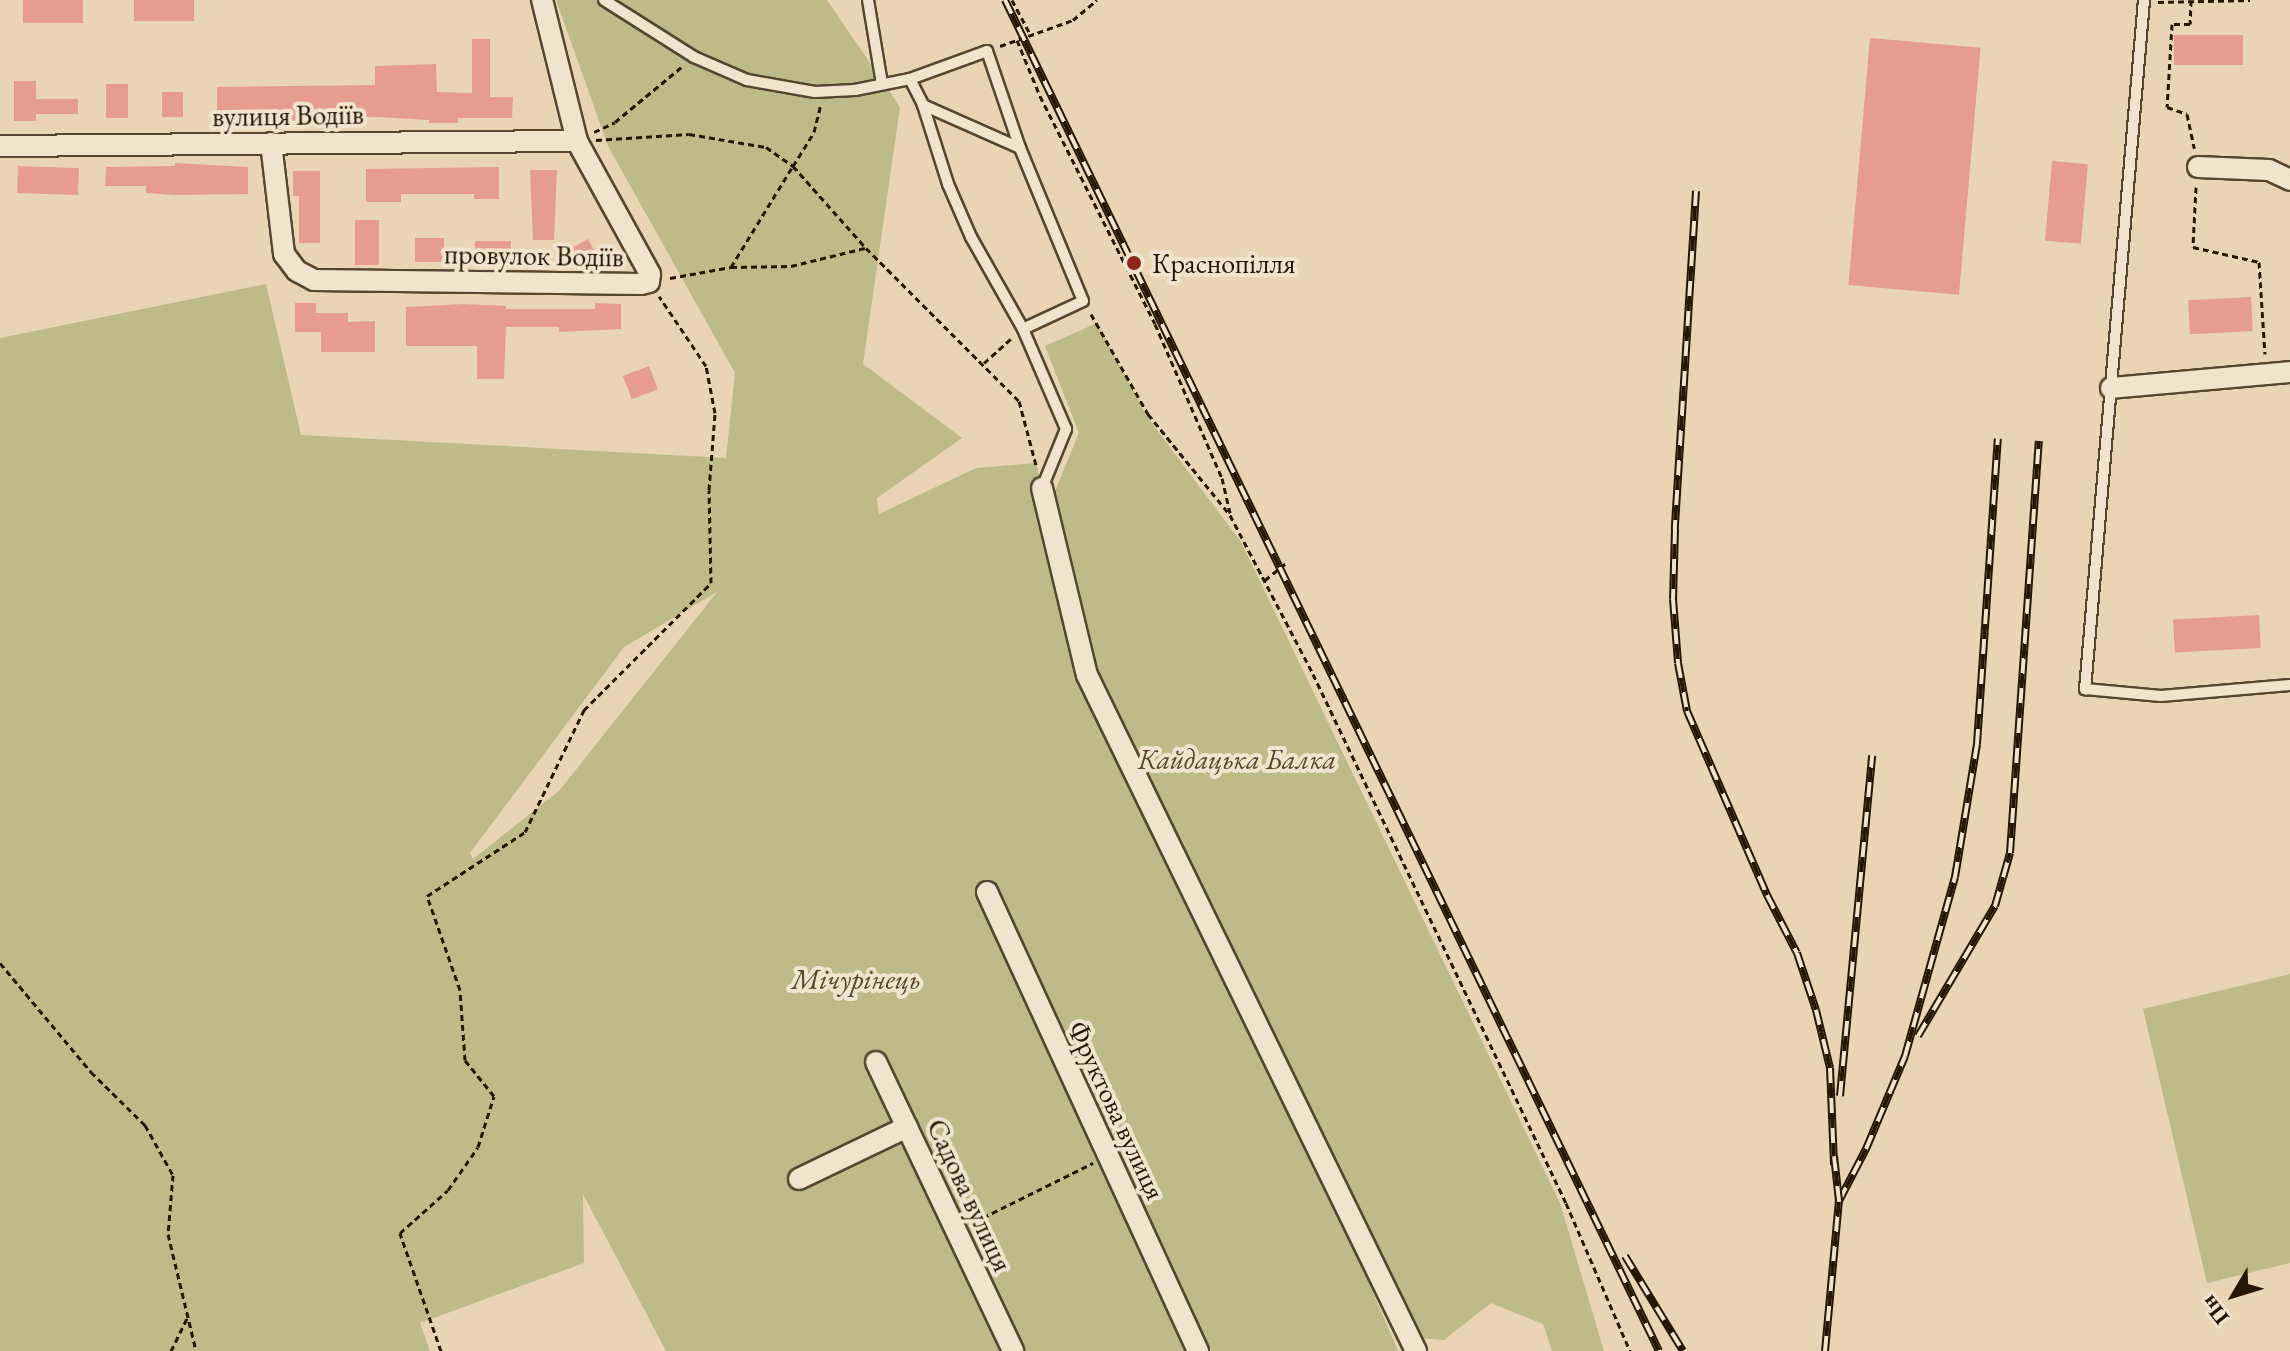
<!DOCTYPE html>
<html>
<head>
<meta charset="utf-8">
<style>
  body { margin:0 }
  #map { position:relative; width:2290px; height:1351px; overflow:hidden; background:#e9d5b3; font-family:"EB Garamond",serif }
  div>[style] { position:absolute }
  [style*='--x'] { left:calc(var(--x)*1px); top:calc(var(--y)*1px); width:calc(var(--w)*1px); rotate:calc(var(--a)*1deg) }
  .green>* { inset:0; background:#bdbb88 }
  .building>* { inset:0; background:#e69d8f; transform-origin:0 0 }
  .path>* { height:3px; margin-top:-1.5px; transform-origin:0; background:repeating-linear-gradient(90deg,#251704 0 6px,transparent 0 10px) }
  .roads { filter:drop-shadow(2px 0 #564630) drop-shadow(-2px 0 #564630) drop-shadow(0 2px #564630) drop-shadow(0 -2px #564630) }
  .service>* { height:10px; margin:-5px; padding:0 5px; transform-origin:5px; border-radius:5px; background:#f1e4ce }
  .minor>* { height:20px; margin:-10px; padding:0 10px; transform-origin:10px; border-radius:10px; background:#f1e4ce }
  .rail>* { height:8px; margin-top:-4px; transform-origin:0; background:repeating-linear-gradient(90deg,#f1e4ce 0 15px,#251704 0 30px); box-sizing:border-box; border-block:2px solid #251704 }
  .dots>* { width:22px; height:22px; translate:-50% -50%; box-sizing:border-box; border:4px solid #f1e4ce; border-radius:50% }
  span { translate:-50% -50%; white-space:nowrap; text-align:center; line-height:1.15; -webkit-text-stroke:8px #f1e4ce; paint-order:stroke }
  .street-label { font-size:28px; color:#251704 }
  .poi-label { font-size:28px; color:#251704 }
  .left { translate:0 -50%; text-align:left }
  .park-label { font-size:28px; color:#53482c; font-style:italic }
  .north { position:absolute; left:2194px; top:1255px; width:80px; height:80px; -webkit-text-stroke:6px #f1e4ce; paint-order:stroke; rotate:232deg; font-size:22px; font-weight:700; line-height:32px; text-align:center; color:#251704 }
  .north::after { content:''; display:block; margin:auto; width:28px; height:36px; background:#251704; clip-path:polygon(50% 0,100% 100%,50% 72%,0 100%) }
</style>
</head>
<body>
<div id="map">
  <div class="green">
    <i style="clip-path:polygon(evenodd,556px 0,827px 0,900px 107px,863px 364px,962px 438px,877px 498px,879px 514px,976px 468px,1036px 463px,1048px 508px,1079px 433px,1045px 346px,1097px 323px,1148px 418px,1241px 542px,1560px 1203px,1604px 1351px,1552px 1351px,1543px 1324px,1491px 1303px,1444px 1340px,1416px 1338px,1086px 671px,1288px 1094px,1398px 1351px,666px 1351px,583px 1194px,584px 1263px,420px 1323px,430px 1351px,0 1351px,0 338px,266px 284px,301px 435px,726px 458px,735px 373px,608px 146px,556px 0,717px 592px,559px 791px,473px 859px,470px 853px,624px 647px,717px 592px)"></i>
    <i style="clip-path:polygon(2290px 974px,2290px 1263px,2207px 1283px,2143px 1009px)"></i>
  </div>
  <div class="building">
    <i style="left:23px;top:0;width:60px;height:23px"></i>
    <i style="left:134px;top:0;width:60px;height:21px"></i>
    <i style="left:2174px;top:35px;width:69px;height:30px"></i>
    <i style="left:1870px;top:38px;width:111px;height:248px;rotate:5deg"></i>
    <i style="clip-path:polygon(472px 39px,490px 39px,490px 97px,513px 97px,512px 118px,458px 118px,458px 123px,429px 123px,429px 120px,377px 117px,298px 117px,298px 121px,217px 117px,217px 87px,375px 85px,375px 66px,436px 64px,437px 92px,472px 93px)"></i>
    <i style="clip-path:polygon(14px 81px,36px 81px,36px 99px,78px 99px,78px 114px,36px 114px,36px 121px,14px 121px)"></i>
    <i style="left:106px;top:84px;width:22px;height:34px"></i>
    <i style="left:162px;top:92px;width:21px;height:25px"></i>
    <i style="left:2052px;top:161px;width:36px;height:80px;rotate:5deg"></i>
    <i style="clip-path:polygon(175px 163px,248px 167px,248px 194px,175px 195px,146px 193px,146px 186px,105px 186px,106px 167px,175px 166px)"></i>
    <i style="left:18px;top:166px;width:61px;height:27px;rotate:2deg"></i>
    <i style="clip-path:polygon(499px 167px,499px 199px,474px 199px,474px 194px,401px 194px,401px 202px,366px 202px,366px 169px)"></i>
    <i style="clip-path:polygon(530px 170px,557px 170px,554px 240px,533px 240px)"></i>
    <i style="clip-path:polygon(293px 171px,320px 171px,320px 243px,299px 243px,299px 196px,293px 196px)"></i>
    <i style="left:355px;top:220px;width:24px;height:45px"></i>
    <i style="left:415px;top:238px;width:29px;height:24px"></i>
    <i style="left:588px;top:239px;width:21px;height:21px;rotate:61deg"></i>
    <i style="left:475px;top:241px;width:36px;height:24px"></i>
    <i style="left:2251px;top:297px;width:34px;height:63px;rotate:87deg"></i>
    <i style="clip-path:polygon(295px 303px,316px 303px,316px 313px,348px 313px,348px 322px,375px 321px,375px 352px,321px 352px,321px 332px,295px 332px)"></i>
    <i style="clip-path:polygon(595px 303px,621px 304px,621px 329px,559px 332px,559px 327px,506px 327px,504px 379px,477px 379px,477px 346px,406px 346px,406px 307px,463px 304px,506px 306px,506px 309px,595px 309px)"></i>
    <i style="left:649px;top:366px;width:25px;height:28px;rotate:69deg"></i>
    <i style="left:2259px;top:615px;width:33px;height:86px;rotate:87deg"></i>
  </div>
  <div class="path">
    <i style="--x:1012;--y:0;--w:40;--a:62"></i>
    <i style="--x:2191;--y:0;--w:24;--a:92"></i>
    <i style="--x:2190;--y:24;--w:18;--a:180"></i>
    <i style="--x:2172;--y:24;--w:83;--a:93.4"></i>
    <i style="--x:2167;--y:107;--w:21;--a:19"></i>
    <i style="--x:2187;--y:114;--w:35;--a:78"></i>
    <i style="--x:2158;--y:2;--w:92;--a:-1.2"></i>
    <i style="--x:1017;--y:40;--w:61;--a:67.7"></i>
    <i style="--x:1040;--y:96;--w:255;--a:63.2"></i>
    <i style="--x:1155;--y:324;--w:168;--a:66.5"></i>
    <i style="--x:1222;--y:478;--w:36;--a:77"></i>
    <i style="--x:1000;--y:46;--w:77;--a:-19.6"></i>
    <i style="--x:1073;--y:20;--w:31;--a:-40"></i>
    <i style="--x:594;--y:132;--w:23;--a:-25"></i>
    <i style="--x:615;--y:122;--w:89;--a:-39.6"></i>
    <i style="--x:596;--y:140;--w:93;--a:-3.7"></i>
    <i style="--x:689;--y:134;--w:78;--a:9.6"></i>
    <i style="--x:766;--y:147;--w:33;--a:35"></i>
    <i style="--x:793;--y:166;--w:40;--a:-58"></i>
    <i style="--x:814;--y:132;--w:29;--a:-76"></i>
    <i style="--x:2196;--y:187;--w:60;--a:92.9"></i>
    <i style="--x:2193;--y:247;--w:68;--a:12.8"></i>
    <i style="--x:2259;--y:262;--w:92;--a:86.3"></i>
    <i style="--x:731;--y:267;--w:60;--a:-1"></i>
    <i style="--x:791;--y:266;--w:76;--a:-13.7"></i>
    <i style="--x:670;--y:278;--w:62;--a:-10.2"></i>
    <i style="--x:731;--y:267;--w:119;--a:-58.5"></i>
    <i style="--x:793;--y:166;--w:110;--a:48.3"></i>
    <i style="--x:866;--y:248;--w:216;--a:45"></i>
    <i style="--x:1019;--y:401;--w:66;--a:75.1"></i>
    <i style="--x:1091;--y:314;--w:115;--a:60.3"></i>
    <i style="--x:1148;--y:414;--w:130;--a:50.9"></i>
    <i style="--x:1230;--y:515;--w:179;--a:62.4"></i>
    <i style="--x:1313;--y:674;--w:586;--a:64.44"></i>
    <i style="--x:1566;--y:1203;--w:161;--a:66.6"></i>
    <i style="--x:984;--y:363;--w:36;--a:-42"></i>
    <i style="--x:1265;--y:580;--w:28;--a:-39"></i>
    <i style="--x:0;--y:963;--w:142;--a:50.1"></i>
    <i style="--x:91;--y:1072;--w:76;--a:44.5"></i>
    <i style="--x:145;--y:1125;--w:57;--a:60.8"></i>
    <i style="--x:173;--y:1175;--w:59;--a:94.8"></i>
    <i style="--x:168;--y:1234;--w:120;--a:76.5"></i>
    <i style="--x:974;--y:1222;--w:133;--a:-26.4"></i>
    <i style="--x:171;--y:1351;--w:37;--a:-64"></i>
    <i style="--x:441;--y:1351;--w:125;--a:-109.2"></i>
    <i style="--x:400;--y:1233;--w:64;--a:-41.9"></i>
    <i style="--x:448;--y:1190;--w:52;--a:-55.1"></i>
    <i style="--x:478;--y:1147;--w:53;--a:-72.6"></i>
    <i style="--x:494;--y:1096;--w:46;--a:-128.9"></i>
    <i style="--x:465;--y:1060;--w:70;--a:-94.1"></i>
    <i style="--x:460;--y:990;--w:100;--a:-109.3"></i>
    <i style="--x:427;--y:896;--w:117;--a:-33.1"></i>
    <i style="--x:525;--y:832;--w:136;--a:-64.2"></i>
    <i style="--x:584;--y:710;--w:180;--a:-45"></i>
    <i style="--x:711;--y:583;--w:93;--a:-91.2"></i>
    <i style="--x:709;--y:490;--w:77;--a:-85.5"></i>
    <i style="--x:715;--y:413;--w:48;--a:-100.8"></i>
    <i style="--x:706;--y:366;--w:84;--a:-123.9"></i>
  </div>
  <div class="roads">
    <div class="service">
      <i style="--x:604;--y:0;--w:107;--a:32.3"></i>
      <i style="--x:694;--y:57;--w:58;--a:23.5"></i>
      <i style="--x:747;--y:80;--w:69;--a:10"></i>
      <i style="--x:815;--y:92;--w:40;--a:-2.9"></i>
      <i style="--x:855;--y:90;--w:56;--a:-11.3"></i>
      <i style="--x:910;--y:79;--w:29;--a:63"></i>
      <i style="--x:923;--y:105;--w:83;--a:72.4"></i>
      <i style="--x:948;--y:184;--w:58;--a:66.5"></i>
      <i style="--x:971;--y:237;--w:106;--a:60.5"></i>
      <i style="--x:1023;--y:329;--w:109;--a:66.7"></i>
      <i style="--x:1066;--y:429;--w:64;--a:112.1"></i>
      <i style="--x:868;--y:0;--w:85;--a:80.5"></i>
      <i style="--x:2144;--y:0;--w:692;--a:94.89"></i>
      <i style="--x:2085;--y:689;--w:76;--a:5.3"></i>
      <i style="--x:2161;--y:696;--w:129;--a:-4.9"></i>
      <i style="--x:910;--y:79;--w:82;--a:-20"></i>
      <i style="--x:987;--y:51;--w:102;--a:71.2"></i>
      <i style="--x:1020;--y:148;--w:165;--a:67.6"></i>
      <i style="--x:1083;--y:301;--w:66;--a:155"></i>
      <i style="--x:923;--y:105;--w:106;--a:23.9"></i>
    </div>
    <div class="minor">
      <i style="--x:271;--y:143;--w:112;--a:83.3"></i>
      <i style="--x:284;--y:254;--w:21;--a:53"></i>
      <i style="--x:297;--y:271;--w:19;--a:28"></i>
      <i style="--x:314;--y:280;--w:327;--a:0.7"></i>
      <i style="--x:641;--y:284;--w:8;--a:-14"></i>
      <i style="--x:649;--y:282;--w:8;--a:-83"></i>
      <i style="--x:650;--y:274;--w:152;--a:-118.8"></i>
      <i style="--x:577;--y:141;--w:145;--a:-103.9"></i>
      <i style="--x:0;--y:146;--w:577;--a:-0.5"></i>
      <i style="--x:2198;--y:167;--w:71;--a:2.4"></i>
      <i style="--x:2269;--y:170;--w:23;--a:25"></i>
      <i style="--x:2111;--y:388;--w:180;--a:-5.1"></i>
      <i style="--x:1042;--y:488;--w:192;--a:76.5"></i>
      <i style="--x:1087;--y:675;--w:752;--a:64.05"></i>
      <i style="--x:987;--y:892;--w:505;--a:65.31"></i>
      <i style="--x:876;--y:1062;--w:320;--a:64.6"></i>
      <i style="--x:799;--y:1179;--w:120;--a:-25.7"></i>
    </div>
  </div>
  <div class="rail">
    <i style="--x:1005;--y:0;--w:1501;--a:64.17"></i>
    <i style="--x:1696;--y:191;--w:339;--a:93.6"></i>
    <i style="--x:1675;--y:529;--w:70;--a:91.6"></i>
    <i style="--x:1673;--y:599;--w:64;--a:85.5"></i>
    <i style="--x:1678;--y:663;--w:49;--a:79.4"></i>
    <i style="--x:1687;--y:711;--w:201;--a:66.5"></i>
    <i style="--x:1767;--y:895;--w:65;--a:62.7"></i>
    <i style="--x:1797;--y:953;--w:60;--a:71.6"></i>
    <i style="--x:1816;--y:1010;--w:60;--a:76.4"></i>
    <i style="--x:1830;--y:1068;--w:97;--a:87.6"></i>
    <i style="--x:1918;--y:1036;--w:151;--a:-59.4"></i>
    <i style="--x:1995;--y:906;--w:55;--a:-74.2"></i>
    <i style="--x:2010;--y:853;--w:413;--a:-86"></i>
    <i style="--x:1840;--y:1096;--w:342;--a:-84.6"></i>
    <i style="--x:1839;--y:1201;--w:59;--a:-62.6"></i>
    <i style="--x:1866;--y:1149;--w:101;--a:-67.2"></i>
    <i style="--x:1905;--y:1056;--w:186;--a:-74.4"></i>
    <i style="--x:1955;--y:877;--w:135;--a:-80.6"></i>
    <i style="--x:1977;--y:744;--w:306;--a:-86.1"></i>
    <i style="--x:1625;--y:1256;--w:111;--a:58.6"></i>
    <i style="--x:1825;--y:1351;--w:151;--a:-84.7"></i>
    <i style="--x:1839;--y:1201;--w:45;--a:-96.3"></i>
  </div>
  <div class="dots">
    <i style="left:1134px;top:263px;background:#8f2418"></i>
  </div>
  <div class="street-label">
    <span style="left:288px;top:115px;rotate:-1deg">вулиця Водіїв</span>
    <span style="left:534px;top:255px;rotate:1deg">провулок Водіїв</span>
    <span style="left:1117px;top:1110px;rotate:65deg">Фруктова вулиця</span>
    <span style="left:970px;top:1195px;rotate:65deg">Садова вулиця</span>
  </div>
  <div class="poi-label">
    <span class="left" style="left:1152px;top:263px">Краснопілля</span>
  </div>
  <div class="park-label">
    <span style="left:1237px;top:759px">Кайдацька Балка</span>
    <span style="left:856px;top:979px">Мічурінець</span>
  </div>
  <div class="north">Пн</div>
</div>
</body>
</html>
